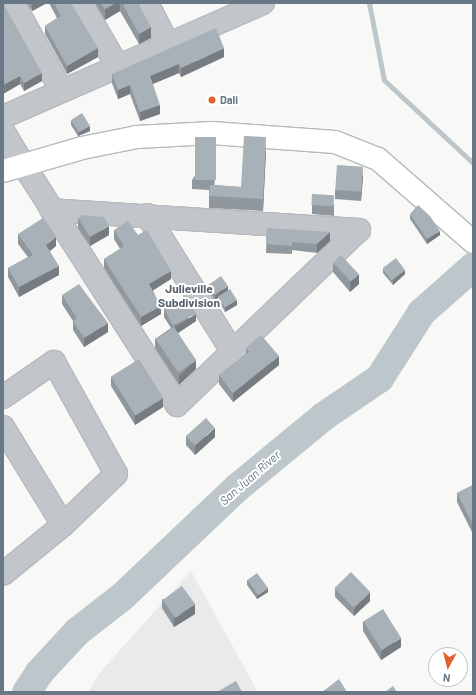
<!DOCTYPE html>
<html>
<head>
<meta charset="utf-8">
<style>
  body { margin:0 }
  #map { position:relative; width:476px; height:695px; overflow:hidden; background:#f8f9f6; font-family:Barlow,sans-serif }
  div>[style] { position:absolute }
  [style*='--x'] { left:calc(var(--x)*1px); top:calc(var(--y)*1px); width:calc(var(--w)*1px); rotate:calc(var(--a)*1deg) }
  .built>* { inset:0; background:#e9eae9 }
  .stream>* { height:5px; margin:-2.5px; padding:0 2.5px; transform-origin:2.5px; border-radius:2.5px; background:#bcc6cb }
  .river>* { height:29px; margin:-14.5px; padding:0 14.5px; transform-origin:14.5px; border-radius:14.5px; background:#bcc6cb }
  .roads { filter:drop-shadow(1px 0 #b5babe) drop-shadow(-1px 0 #b5babe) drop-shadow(0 1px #b5babe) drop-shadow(0 -1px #b5babe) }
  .minor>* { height:22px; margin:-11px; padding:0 11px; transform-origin:11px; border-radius:11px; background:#c2c6ca }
  .major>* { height:22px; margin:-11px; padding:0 11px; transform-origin:11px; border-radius:11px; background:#fff }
  .wall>* { inset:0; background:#90989d }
  .shaded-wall>* { inset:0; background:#767c80; transform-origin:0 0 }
  .building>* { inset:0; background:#a8b1b7; transform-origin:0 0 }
  .dots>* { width:11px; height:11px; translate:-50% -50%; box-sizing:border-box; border:2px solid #fff; border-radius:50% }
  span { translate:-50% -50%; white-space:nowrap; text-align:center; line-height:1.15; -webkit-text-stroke:4px #fff; paint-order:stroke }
  .poi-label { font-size:11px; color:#687887; font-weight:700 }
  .left { translate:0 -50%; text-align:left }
  .neighbourhood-label { font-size:12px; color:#56616c; font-weight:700 }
  .water-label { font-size:12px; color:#637882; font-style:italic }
  .frame { position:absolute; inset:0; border:4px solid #687887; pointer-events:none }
  .north { position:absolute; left:428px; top:647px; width:40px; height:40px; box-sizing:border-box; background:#fff; border:1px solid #c3c9cf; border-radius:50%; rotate:187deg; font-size:11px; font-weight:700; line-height:16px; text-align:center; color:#687887 }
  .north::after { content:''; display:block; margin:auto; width:14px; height:18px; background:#e3602c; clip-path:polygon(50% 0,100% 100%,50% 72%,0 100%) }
</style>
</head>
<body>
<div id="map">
  <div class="built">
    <i style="clip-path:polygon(191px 571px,258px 692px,88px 692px,102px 670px)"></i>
  </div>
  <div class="stream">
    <i style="--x:369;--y:3;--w:78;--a:79"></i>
    <i style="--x:384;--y:80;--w:122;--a:43"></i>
  </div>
  <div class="river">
    <i style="--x:26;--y:692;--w:24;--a:-57"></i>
    <i style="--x:39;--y:672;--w:56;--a:-47.2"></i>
    <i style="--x:77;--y:631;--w:57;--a:-37.9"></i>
    <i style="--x:122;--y:596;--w:158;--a:-43.5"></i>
    <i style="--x:237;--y:487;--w:112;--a:-39.5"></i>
    <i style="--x:323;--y:416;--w:68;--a:-34.2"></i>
    <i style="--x:379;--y:378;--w:78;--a:-57.5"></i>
    <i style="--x:421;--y:312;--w:69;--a:-41.5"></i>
  </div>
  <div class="roads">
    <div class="minor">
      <i style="--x:13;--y:3;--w:99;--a:61.1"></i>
      <i style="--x:81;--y:3;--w:72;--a:59.9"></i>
      <i style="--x:147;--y:3;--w:46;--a:62.9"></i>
      <i style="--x:3;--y:117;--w:284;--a:-23.7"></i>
      <i style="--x:3;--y:131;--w:39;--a:59"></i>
      <i style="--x:23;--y:164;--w:286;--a:57.4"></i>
      <i style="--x:177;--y:405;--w:252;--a:-43.9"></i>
      <i style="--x:359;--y:230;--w:308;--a:-176.3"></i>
      <i style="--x:147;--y:215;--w:160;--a:58"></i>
      <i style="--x:3;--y:397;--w:62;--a:-34.5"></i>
      <i style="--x:54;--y:362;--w:128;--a:61"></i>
      <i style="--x:116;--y:474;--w:74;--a:136.1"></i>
      <i style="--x:63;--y:525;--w:77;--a:140.8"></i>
      <i style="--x:3;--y:427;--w:115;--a:58.5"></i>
    </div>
    <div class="major">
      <i style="--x:3;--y:171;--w:82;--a:-16.2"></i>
      <i style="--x:82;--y:148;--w:56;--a:-11.3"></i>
      <i style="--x:137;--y:137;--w:75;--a:-3.1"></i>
      <i style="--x:212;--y:133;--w:123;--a:4.2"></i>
      <i style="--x:335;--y:142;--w:46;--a:21.6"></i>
      <i style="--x:378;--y:159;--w:126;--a:41.1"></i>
    </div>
  </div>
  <div class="wall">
    <i style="clip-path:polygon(3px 3px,42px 81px,24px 91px,20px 84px,3px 94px)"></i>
    <i style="clip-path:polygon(27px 3px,47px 3px,32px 11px)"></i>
    <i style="clip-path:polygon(49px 3px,71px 3px,98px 57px,67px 74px,45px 34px,45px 26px,57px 18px)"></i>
    <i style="clip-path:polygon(95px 3px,138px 3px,151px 38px,139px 44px,120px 11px,105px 20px)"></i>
    <i style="clip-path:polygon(224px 57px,181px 77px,179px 73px,153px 84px,160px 114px,140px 121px,130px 94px,118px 99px,112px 83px,112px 74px)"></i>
    <i style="clip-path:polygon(71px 120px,90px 131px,78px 136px,71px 125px)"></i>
    <i style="clip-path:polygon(216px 146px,214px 185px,241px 187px,266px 150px,263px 211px,209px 208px,209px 190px,192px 189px,192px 180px)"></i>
    <i style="clip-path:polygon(363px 176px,361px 201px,335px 199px,335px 190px)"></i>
    <i style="clip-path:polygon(334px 204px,334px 216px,312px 214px,312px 205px)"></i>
    <i style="clip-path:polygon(410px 214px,440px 235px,427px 244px,410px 219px)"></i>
    <i style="clip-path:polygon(78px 218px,109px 235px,90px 246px,78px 228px)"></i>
    <i style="clip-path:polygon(267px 228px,330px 241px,317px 253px,292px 250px,292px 254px,266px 253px)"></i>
    <i style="clip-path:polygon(114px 230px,138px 235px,171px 279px,153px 290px,161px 314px,141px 326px,104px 268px,104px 259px,120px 249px,114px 239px)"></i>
    <i style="clip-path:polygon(18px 234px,56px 246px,50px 251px,59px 275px,19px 297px,8px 277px,8px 268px,28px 257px,18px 244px)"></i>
    <i style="clip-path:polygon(333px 263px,359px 284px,350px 292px,333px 272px)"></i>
    <i style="clip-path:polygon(383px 269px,405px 274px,393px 285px,383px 273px)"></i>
    <i style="clip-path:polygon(208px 285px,228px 291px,237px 305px,225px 312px,219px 301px,219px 297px,215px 300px,208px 290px)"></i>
    <i style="clip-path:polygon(62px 295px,108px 332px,84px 347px,73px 330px,73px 321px,62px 304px)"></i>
    <i style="clip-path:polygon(164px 309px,196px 321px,178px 333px,196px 369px,179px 385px,155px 348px,155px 339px,171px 328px,164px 317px)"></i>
    <i style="clip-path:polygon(246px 348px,279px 365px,233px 402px,219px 384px,219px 375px,246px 354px)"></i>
    <i style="clip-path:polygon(111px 377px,163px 407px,135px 425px,111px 386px)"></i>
    <i style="clip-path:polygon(186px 436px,215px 437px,195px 455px,186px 445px)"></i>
    <i style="clip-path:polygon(473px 485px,473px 532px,472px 532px,457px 502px,457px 493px)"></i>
    <i style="clip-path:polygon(247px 580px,268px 592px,257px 599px,247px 585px)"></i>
    <i style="clip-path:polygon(335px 588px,370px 601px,354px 616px,335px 597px)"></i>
    <i style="clip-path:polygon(162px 599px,195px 614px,174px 627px,162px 608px)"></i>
    <i style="clip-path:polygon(363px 621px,401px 647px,381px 660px,363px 631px)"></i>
  </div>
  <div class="shaded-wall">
    <i style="clip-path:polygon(32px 3px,47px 3px,32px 11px)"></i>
    <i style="clip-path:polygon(116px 3px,120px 3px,120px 11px,105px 20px,105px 9px)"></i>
    <i style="clip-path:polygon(151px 27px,151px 38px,139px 44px,139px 34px)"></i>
    <i style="clip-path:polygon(98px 48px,98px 57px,67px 74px,67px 66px)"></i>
    <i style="clip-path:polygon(224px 48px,224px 57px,181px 77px,181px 68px)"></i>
    <i style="clip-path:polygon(179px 64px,179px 73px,150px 85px,150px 76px)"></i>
    <i style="clip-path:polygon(42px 73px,42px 81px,24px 91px,24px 83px)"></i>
    <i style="clip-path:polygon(20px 76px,20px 84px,3px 94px,3px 85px)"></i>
    <i style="clip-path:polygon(130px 85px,130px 94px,118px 99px,118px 90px)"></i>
    <i style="clip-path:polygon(160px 105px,160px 114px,140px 121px,140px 112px)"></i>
    <i style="clip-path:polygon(90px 126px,90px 131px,78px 136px,78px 132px)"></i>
    <i style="clip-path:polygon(216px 137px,216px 146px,214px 190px,214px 181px)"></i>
    <i style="clip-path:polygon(266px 137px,266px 150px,263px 211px,263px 199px)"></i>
    <i style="clip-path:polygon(363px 167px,363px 176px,361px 201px,361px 192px)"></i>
    <i style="clip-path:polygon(109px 226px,109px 235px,90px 246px,90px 237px)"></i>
    <i style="clip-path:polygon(440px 231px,440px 235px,427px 244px,427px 239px)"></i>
    <i style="clip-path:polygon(330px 232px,330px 241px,317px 253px,317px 244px)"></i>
    <i style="clip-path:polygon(56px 237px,56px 246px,46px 254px,46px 245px)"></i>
    <i style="clip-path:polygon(59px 266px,59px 275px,19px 297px,19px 287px)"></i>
    <i style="clip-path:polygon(405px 270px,405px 274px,393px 285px,393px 280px)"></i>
    <i style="clip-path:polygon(171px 271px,171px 279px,149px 293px,149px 284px)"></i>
    <i style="clip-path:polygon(359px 274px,359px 284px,350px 292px,350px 282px)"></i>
    <i style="clip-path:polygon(228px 286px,228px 291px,215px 300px,215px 295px)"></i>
    <i style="clip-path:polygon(237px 300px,237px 305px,225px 312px,225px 307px)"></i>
    <i style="clip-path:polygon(161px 306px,161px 314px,141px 326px,141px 317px)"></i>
    <i style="clip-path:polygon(196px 314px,196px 321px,175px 335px,175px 327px)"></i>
    <i style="clip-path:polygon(108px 323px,108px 332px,84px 347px,84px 338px)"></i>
    <i style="clip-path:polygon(279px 356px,279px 365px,233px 402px,233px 393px)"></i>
    <i style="clip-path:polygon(196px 360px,196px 369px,179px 385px,179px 376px)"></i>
    <i style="clip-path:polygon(163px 398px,163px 407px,135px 425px,135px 415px)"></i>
    <i style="clip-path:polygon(215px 428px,215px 437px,195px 455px,195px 446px)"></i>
    <i style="left:472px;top:523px;width:1px;height:9px"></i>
    <i style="clip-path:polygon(268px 588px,268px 592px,257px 599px,257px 595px)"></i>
    <i style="clip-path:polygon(370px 592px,370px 601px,354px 616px,354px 607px)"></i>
    <i style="clip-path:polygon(195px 604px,195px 614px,174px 627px,174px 618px)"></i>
    <i style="clip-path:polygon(401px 638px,401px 647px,381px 660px,381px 651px)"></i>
  </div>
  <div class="building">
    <i style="clip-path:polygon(3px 3px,42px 73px,24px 83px,20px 76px,3px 85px)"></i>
    <i style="clip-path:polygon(54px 3px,71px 3px,98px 48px,67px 66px,45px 26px,61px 16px)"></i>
    <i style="clip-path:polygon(101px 3px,116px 3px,105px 9px)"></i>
    <i style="clip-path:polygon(122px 3px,138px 3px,151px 27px,139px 34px)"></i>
    <i style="clip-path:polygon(216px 28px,224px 48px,181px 68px,179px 64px,150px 76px,160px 105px,140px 112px,130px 85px,118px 90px,112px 74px)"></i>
    <i style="left:82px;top:113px;width:15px;height:13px;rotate:58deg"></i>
    <i style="clip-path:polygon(244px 136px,266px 137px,263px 199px,209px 196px,210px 185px,241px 187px)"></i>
    <i style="left:195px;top:137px;width:21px;height:43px"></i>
    <i style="left:337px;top:165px;width:26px;height:25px;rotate:4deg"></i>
    <i style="left:312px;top:194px;width:22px;height:11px;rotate:3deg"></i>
    <i style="clip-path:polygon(418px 205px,430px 216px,440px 231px,427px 239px,410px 214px)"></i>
    <i style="clip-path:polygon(83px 215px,104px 217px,109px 226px,90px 237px,78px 218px)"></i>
    <i style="clip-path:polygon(43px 218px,56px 237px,46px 245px,59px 266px,19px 287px,8px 268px,33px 255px,18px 234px)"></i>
    <i style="clip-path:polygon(128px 221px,138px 235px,147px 230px,171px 271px,149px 284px,161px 306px,141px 317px,104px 259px,124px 246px,114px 230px)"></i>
    <i style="clip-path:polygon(267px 228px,330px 232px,317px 244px,292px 242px,292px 246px,266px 244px)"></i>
    <i style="left:341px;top:255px;width:26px;height:11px;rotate:47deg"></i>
    <i style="left:396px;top:258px;width:15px;height:17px;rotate:53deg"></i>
    <i style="left:221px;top:276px;width:12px;height:16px;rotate:55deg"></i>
    <i style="clip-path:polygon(79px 284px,108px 323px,84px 338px,73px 321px,77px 318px,62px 295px)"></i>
    <i style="left:230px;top:289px;width:13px;height:14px;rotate:58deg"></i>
    <i style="left:187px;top:296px;width:20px;height:26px;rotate:63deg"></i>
    <i style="left:174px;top:327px;width:40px;height:22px;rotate:56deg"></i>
    <i style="clip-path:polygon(261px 335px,279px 356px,233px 393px,219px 375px,249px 352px,246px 348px)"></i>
    <i style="left:139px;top:359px;width:46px;height:33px;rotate:58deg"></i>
    <i style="left:206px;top:418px;width:13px;height:27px;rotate:48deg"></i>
    <i style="clip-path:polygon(473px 485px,473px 523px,472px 523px,457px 493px)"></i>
    <i style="left:351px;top:572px;width:28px;height:23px;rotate:46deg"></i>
    <i style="left:257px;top:573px;width:19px;height:12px;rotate:54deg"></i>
    <i style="left:182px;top:586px;width:22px;height:24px;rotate:54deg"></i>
    <i style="left:383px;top:609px;width:34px;height:23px;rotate:58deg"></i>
    <i style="clip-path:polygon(339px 679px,347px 692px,322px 692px)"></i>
    <i style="clip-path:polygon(236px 681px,242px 692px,217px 692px)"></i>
    <i style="clip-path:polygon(393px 686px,397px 692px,385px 692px)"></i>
  </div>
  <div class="dots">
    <i style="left:212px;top:100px;background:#e3602c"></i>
  </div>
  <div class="poi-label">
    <span class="left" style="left:220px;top:100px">Dali</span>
  </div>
  <div class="neighbourhood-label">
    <span style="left:189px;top:296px">Julieville<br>Subdivision</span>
  </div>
  <div class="water-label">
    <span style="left:250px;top:478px;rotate:-41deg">San Juan River</span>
  </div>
  <div class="frame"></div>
  <div class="north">N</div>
</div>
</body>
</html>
